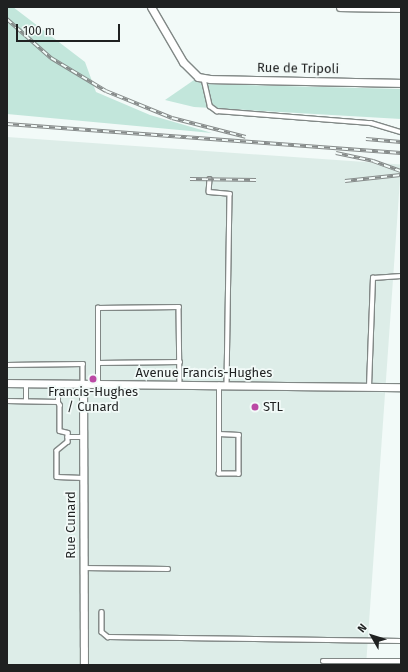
<!DOCTYPE html>
<html>
<head>
<meta charset="utf-8">
<style>
  body { margin:0 }
  #map { position:relative; width:408px; height:672px; overflow:hidden; background:#f2faf8; font-family:"Fira Sans",sans-serif }
  div>[style] { position:absolute }
  [style*='--x'] { left:calc(var(--x)*1px); top:calc(var(--y)*1px); width:calc(var(--w)*1px); rotate:calc(var(--a)*1deg) }
  .built>* { inset:0; background:#ddede8; transform-origin:0 0 }
  .green>* { inset:0; background:#c2e6db }
  .roads { filter:drop-shadow(1px 0 #818886) drop-shadow(-1px 0 #818886) drop-shadow(0 1px #818886) drop-shadow(0 -1px #818886) }
  .lane>* { height:3.5px; margin:-1.75px; padding:0 1.75px; transform-origin:1.75px; border-radius:1.75px; background:#fff }
  .street>* { height:7px; margin:-3.5px; padding:0 3.5px; transform-origin:3.5px; border-radius:3.5px; background:#fff }
  .rail>* { height:3.5px; margin-top:-1.75px; transform-origin:0; background:repeating-linear-gradient(90deg,#f2faf8 0 6px,#868b8a 0 12px); box-sizing:border-box; border-block:1px solid #868b8a }
  .dots>* { width:11px; height:11px; translate:-50% -50%; box-sizing:border-box; border:2px solid #f2faf8; border-radius:50% }
  span { translate:-50% -50%; white-space:nowrap; text-align:center; line-height:1.15; -webkit-text-stroke:3.5px #f2faf8; paint-order:stroke }
  .street-label { font-size:13px; color:#1f2121 }
  .poi-label { font-size:13px; color:#1f2121 }
  .left { translate:0 -50%; text-align:left }
  .frame { position:absolute; inset:0; border:8px solid #1f2121; pointer-events:none }
  .north { position:absolute; left:352px; top:616px; width:40px; height:40px; -webkit-text-stroke:3px #f2faf8; paint-order:stroke; rotate:309deg; font-size:11px; font-weight:700; line-height:16px; text-align:center; color:#1f2121 }
  .north::after { content:''; display:block; margin:auto; width:14px; height:18px; background:#1f2121; clip-path:polygon(50% 0,100% 100%,50% 72%,0 100%) }
  .scale { position:absolute; left:16px; top:24px; width:104px; height:18px; box-sizing:border-box; border:2px solid #1f2121; border-top:0; padding-left:5px; font-size:12px; line-height:14px; white-space:nowrap; color:#1f2121; -webkit-text-stroke:3px #f2faf8; paint-order:stroke }
</style>
</head>
<body>
<div id="map">
  <div class="built">
    <i style="left:7px;top:137px;width:395px;height:528px;rotate:4deg"></i>
  </div>
  <div class="green">
    <i style="clip-path:polygon(7px 7px,13px 7px,85px 62px,96px 92px,150px 115px,212px 133px,7px 114px)"></i>
    <i style="clip-path:polygon(194px 80px,203px 84px,401px 89px,401px 119px,194px 107px,165px 100px)"></i>
  </div>
  <div class="roads">
    <div class="lane">
      <i style="--x:204;--y:79;--w:28;--a:77"></i>
      <i style="--x:210;--y:106;--w:9;--a:36"></i>
      <i style="--x:217;--y:111;--w:154;--a:4.5"></i>
      <i style="--x:371;--y:123;--w:31;--a:17"></i>
      <i style="--x:210;--y:179;--w:13;--a:94"></i>
      <i style="--x:209;--y:192;--w:21;--a:5"></i>
      <i style="--x:230;--y:194;--w:191;--a:90.9"></i>
      <i style="--x:98;--y:363;--w:82;--a:-0.7"></i>
      <i style="--x:7;--y:365;--w:76;--a:-0.8"></i>
      <i style="--x:83;--y:364;--w:19;--a:90"></i>
      <i style="--x:98;--y:384;--w:76;--a:-90"></i>
      <i style="--x:98;--y:308;--w:81;--a:-0.7"></i>
      <i style="--x:179;--y:307;--w:78;--a:89.3"></i>
      <i style="--x:369;--y:387;--w:109;--a:-87.9"></i>
      <i style="--x:373;--y:278;--w:28;--a:-4"></i>
      <i style="--x:7;--y:401;--w:51;--a:1.1"></i>
      <i style="--x:58;--y:402;--w:18;--a:-90"></i>
      <i style="--x:26;--y:401;--w:17;--a:-90"></i>
      <i style="--x:58;--y:402;--w:4;--a:56"></i>
      <i style="--x:60;--y:405;--w:26;--a:90"></i>
      <i style="--x:60;--y:431;--w:8;--a:14"></i>
      <i style="--x:68;--y:433;--w:4;--a:90"></i>
      <i style="--x:68;--y:437;--w:15;--a:0"></i>
      <i style="--x:219;--y:434;--w:20;--a:3"></i>
      <i style="--x:239;--y:435;--w:39;--a:90"></i>
      <i style="--x:239;--y:474;--w:20;--a:180"></i>
      <i style="--x:219;--y:474;--w:89;--a:-90"></i>
      <i style="--x:68;--y:437;--w:5;--a:90"></i>
      <i style="--x:68;--y:442;--w:14;--a:141"></i>
      <i style="--x:57;--y:451;--w:26;--a:90"></i>
      <i style="--x:57;--y:477;--w:26;--a:2"></i>
      <i style="--x:83;--y:568;--w:85;--a:0.7"></i>
      <i style="--x:102;--y:612;--w:20;--a:90"></i>
      <i style="--x:102;--y:632;--w:8;--a:40"></i>
      <i style="--x:108;--y:637;--w:293;--a:0.8"></i>
      <i style="--x:323;--y:661;--w:78;--a:0"></i>
    </div>
    <div class="street">
      <i style="--x:151;--y:7;--w:64;--a:59.8"></i>
      <i style="--x:183;--y:62;--w:21;--a:45"></i>
      <i style="--x:198;--y:77;--w:12;--a:9"></i>
      <i style="--x:210;--y:79;--w:191;--a:1.2"></i>
      <i style="--x:340;--y:7;--w:61;--a:0.9"></i>
      <i style="--x:7;--y:383;--w:394;--a:0.6"></i>
      <i style="--x:83;--y:384;--w:281;--a:89.8"></i>
    </div>
  </div>
  <div class="rail">
    <i style="--x:7;--y:19;--w:59;--a:41.6"></i>
    <i style="--x:51;--y:58;--w:64;--a:31"></i>
    <i style="--x:106;--y:91;--w:71;--a:22.2"></i>
    <i style="--x:172;--y:118;--w:76;--a:14.4"></i>
    <i style="--x:7;--y:124;--w:395;--a:4.2"></i>
    <i style="--x:366;--y:139;--w:35;--a:5"></i>
    <i style="--x:336;--y:153;--w:38;--a:12"></i>
    <i style="--x:373;--y:161;--w:30;--a:20"></i>
    <i style="--x:190;--y:179;--w:66;--a:0.9"></i>
    <i style="--x:345;--y:181;--w:56;--a:-6.1"></i>
  </div>
  <div class="dots">
    <i style="left:93px;top:379px;background:#bb49a5"></i>
    <i style="left:255px;top:407px;background:#bb49a5"></i>
  </div>
  <div class="street-label">
    <span style="left:298px;top:69px;rotate:1deg">Rue de Tripoli</span>
    <span style="left:204px;top:373px">Avenue Francis-Hughes</span>
    <span style="left:71px;top:525px;rotate:-90deg">Rue Cunard</span>
  </div>
  <div class="poi-label">
    <span style="left:93px;top:400px">Francis-Hughes<br>/ Cunard</span>
    <span class="left" style="left:263px;top:407px">STL</span>
  </div>
  <div class="frame"></div>
  <div class="north">N</div>
  <div class="scale">100 m</div>
</div>
</body>
</html>
